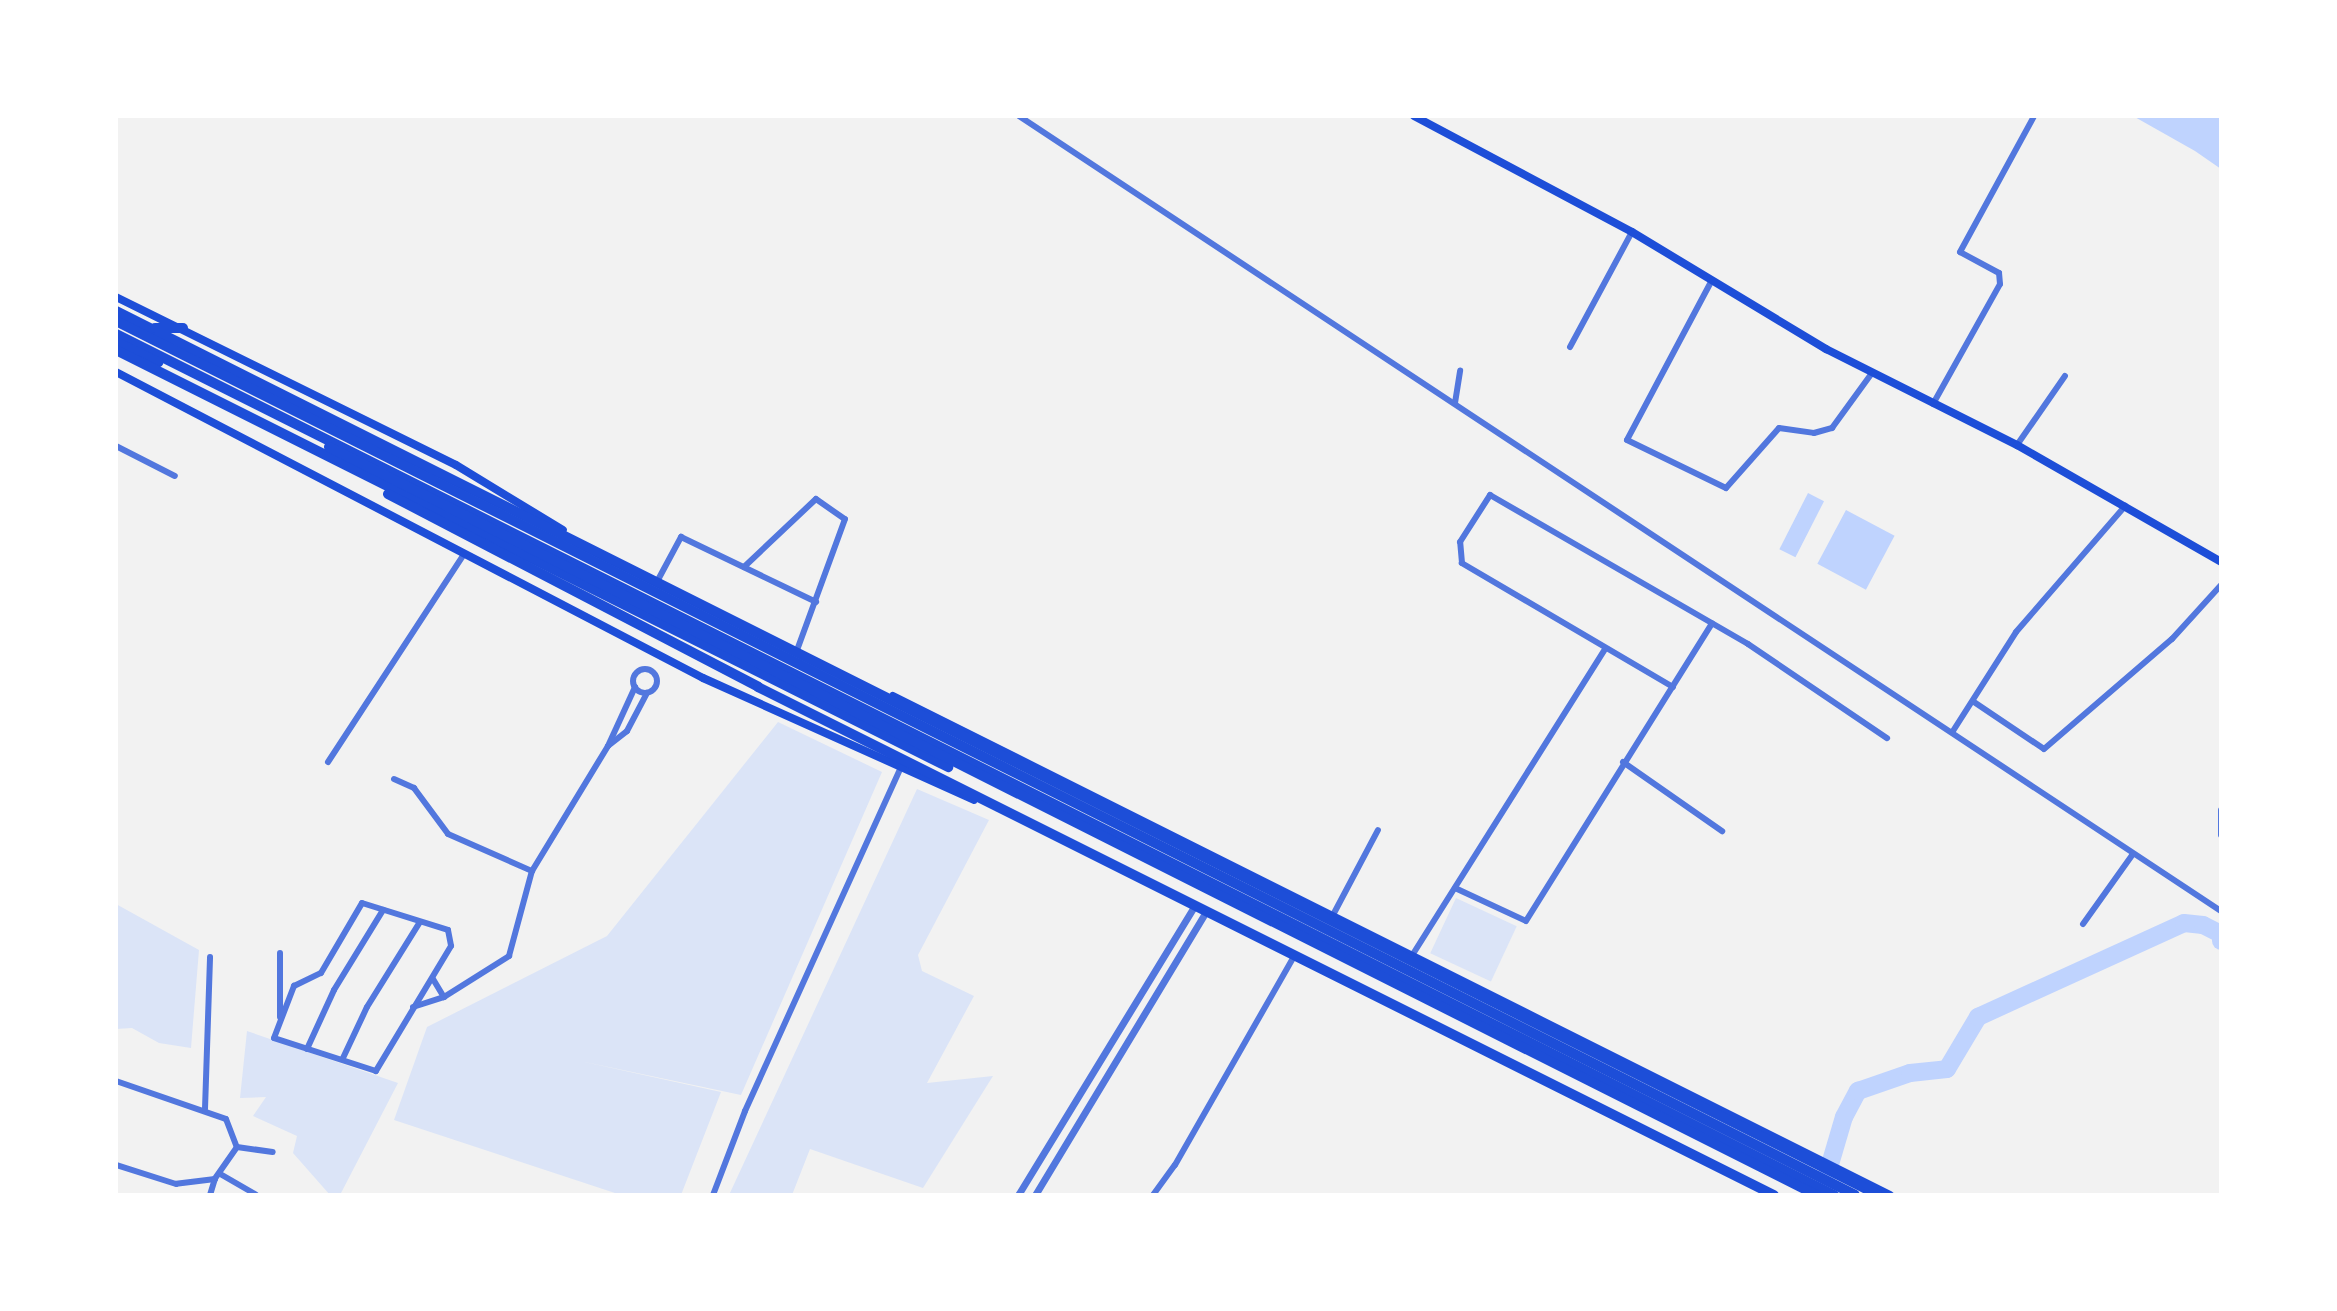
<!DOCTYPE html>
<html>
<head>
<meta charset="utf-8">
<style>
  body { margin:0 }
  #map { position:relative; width:2337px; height:1311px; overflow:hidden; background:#f2f2f2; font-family:"Asap Condensed",sans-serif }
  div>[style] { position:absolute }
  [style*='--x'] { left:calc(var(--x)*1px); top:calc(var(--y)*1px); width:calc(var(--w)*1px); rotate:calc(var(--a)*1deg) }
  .green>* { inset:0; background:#dbe4f7; transform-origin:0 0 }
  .water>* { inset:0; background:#bfd3fe; transform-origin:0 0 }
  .river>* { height:18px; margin:-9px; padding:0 9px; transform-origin:9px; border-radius:9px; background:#bfd3fe }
  .minor>* { height:6px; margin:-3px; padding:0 3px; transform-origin:3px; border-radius:3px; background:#5277de }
  .minor>.ring { margin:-3px; padding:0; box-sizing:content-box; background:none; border:6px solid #5277de; border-radius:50% }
  .tertiary>* { height:7px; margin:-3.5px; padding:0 3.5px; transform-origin:3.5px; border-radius:3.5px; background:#5277de }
  .secondary>* { height:8px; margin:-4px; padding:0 4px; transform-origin:4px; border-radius:4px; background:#1d4ed8 }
  .motorway>* { height:10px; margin:-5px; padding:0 5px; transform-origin:5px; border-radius:5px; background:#1d4ed8 }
  span { translate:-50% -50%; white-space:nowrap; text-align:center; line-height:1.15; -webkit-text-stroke:7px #fff; paint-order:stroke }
  .frame { position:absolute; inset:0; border:118px solid #fff; pointer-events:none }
</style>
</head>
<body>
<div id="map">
  <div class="green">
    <i style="clip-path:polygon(778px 722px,882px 772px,741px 1095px,580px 1061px,721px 1092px,681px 1195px,621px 1195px,394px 1120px,427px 1027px,607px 936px)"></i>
    <i style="clip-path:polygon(917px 789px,989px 820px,918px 955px,922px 971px,974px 996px,927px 1083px,993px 1076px,923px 1188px,810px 1149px,792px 1195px,729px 1195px)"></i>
    <i style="left:1456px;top:898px;width:67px;height:61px;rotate:25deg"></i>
    <i style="clip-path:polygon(116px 904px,199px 950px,191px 1048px,159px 1043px,132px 1028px,116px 1029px)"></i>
    <i style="clip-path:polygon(247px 1031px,398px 1083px,340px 1195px,330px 1195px,293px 1153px,297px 1136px,253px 1116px,266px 1097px,240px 1098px)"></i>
  </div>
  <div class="water">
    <i style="clip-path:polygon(2133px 116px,2221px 116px,2221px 169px,2195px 151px)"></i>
    <i style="left:1808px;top:493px;width:18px;height:63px;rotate:27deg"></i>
    <i style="left:1846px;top:510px;width:55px;height:61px;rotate:28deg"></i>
  </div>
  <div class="river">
    <i style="--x:1821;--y:1195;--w:81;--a:-73.6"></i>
    <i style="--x:1844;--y:1117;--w:30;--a:-62"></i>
    <i style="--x:1858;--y:1091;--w:55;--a:-19.1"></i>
    <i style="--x:1910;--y:1073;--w:37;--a:-6"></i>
    <i style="--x:1947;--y:1069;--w:61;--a:-59.2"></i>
    <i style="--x:1978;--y:1017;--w:226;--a:-24.5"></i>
    <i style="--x:2184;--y:923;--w:19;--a:6"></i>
    <i style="--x:2203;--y:925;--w:20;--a:27"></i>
    <i style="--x:2221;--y:934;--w:7;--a:90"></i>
  </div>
  <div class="minor">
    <i style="--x:1019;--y:116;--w:1441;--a:33.48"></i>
    <i style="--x:1712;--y:280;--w:181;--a:118"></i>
    <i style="--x:1627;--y:440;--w:110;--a:25.9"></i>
    <i style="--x:1726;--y:488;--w:80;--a:-48.5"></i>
    <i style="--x:1779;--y:428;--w:35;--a:8"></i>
    <i style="--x:1814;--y:433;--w:19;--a:-16"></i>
    <i style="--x:1832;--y:428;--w:68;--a:-54"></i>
    <i style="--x:1570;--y:347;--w:131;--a:-61.7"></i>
    <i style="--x:1455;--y:403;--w:33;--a:-81"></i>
    <i style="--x:1933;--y:404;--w:137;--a:-60.8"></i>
    <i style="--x:2000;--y:284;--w:11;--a:-95"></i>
    <i style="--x:1999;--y:273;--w:44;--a:-151.7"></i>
    <i style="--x:1960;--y:252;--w:155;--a:-61.4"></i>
    <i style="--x:2017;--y:445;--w:84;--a:-55.2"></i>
    <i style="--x:116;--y:446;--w:66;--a:27"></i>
    <i style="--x:744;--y:567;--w:99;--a:-43.4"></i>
    <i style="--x:816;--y:499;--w:35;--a:35"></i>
    <i style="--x:845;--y:519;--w:140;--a:110.1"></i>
    <i style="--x:659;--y:578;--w:47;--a:-61.8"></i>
    <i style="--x:681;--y:537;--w:150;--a:25.7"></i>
    <i class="ring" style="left:633px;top:669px;width:18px;height:18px"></i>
    <i style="--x:1673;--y:687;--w:245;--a:-149.6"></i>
    <i style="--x:1462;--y:563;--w:21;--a:-95"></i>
    <i style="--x:1460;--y:542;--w:56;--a:-57.4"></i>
    <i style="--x:1490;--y:495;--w:298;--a:30"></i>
    <i style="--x:1748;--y:644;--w:168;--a:34.1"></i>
    <i style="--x:1974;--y:702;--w:84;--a:33.9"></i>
    <i style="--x:2044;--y:749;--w:169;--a:-40.7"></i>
    <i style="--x:2172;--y:639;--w:73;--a:-47.8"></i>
    <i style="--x:1953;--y:731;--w:117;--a:-57.5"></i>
    <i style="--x:2016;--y:632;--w:167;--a:-49.1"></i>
    <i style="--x:608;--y:746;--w:24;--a:-38"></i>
    <i style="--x:627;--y:731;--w:43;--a:-62.2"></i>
    <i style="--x:328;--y:762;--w:246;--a:-56.8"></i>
    <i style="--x:1623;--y:762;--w:121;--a:34.9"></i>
    <i style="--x:394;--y:779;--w:22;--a:24"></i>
    <i style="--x:414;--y:788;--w:57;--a:53.5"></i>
    <i style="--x:448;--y:834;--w:92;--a:23.8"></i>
    <i style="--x:2221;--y:810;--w:25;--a:90"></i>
    <i style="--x:1455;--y:888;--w:78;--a:24.9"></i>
    <i style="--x:1526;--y:921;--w:351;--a:-58"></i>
    <i style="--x:362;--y:903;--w:90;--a:17.4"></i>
    <i style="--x:448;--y:930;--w:16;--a:79"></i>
    <i style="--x:451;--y:946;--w:146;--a:121"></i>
    <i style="--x:376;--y:1071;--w:107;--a:-162.1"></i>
    <i style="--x:274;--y:1038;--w:56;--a:-69"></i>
    <i style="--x:294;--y:986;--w:30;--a:-26"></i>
    <i style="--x:321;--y:973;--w:81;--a:-59.6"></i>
    <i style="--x:1333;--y:915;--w:96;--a:-62.1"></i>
    <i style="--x:2083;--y:924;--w:86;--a:-54.5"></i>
    <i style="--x:1413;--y:954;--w:360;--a:-57.8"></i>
    <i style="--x:433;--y:979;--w:21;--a:59"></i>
    <i style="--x:413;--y:1007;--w:33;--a:-18"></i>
    <i style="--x:444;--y:997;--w:77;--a:-32.2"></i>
    <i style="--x:509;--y:956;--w:88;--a:-74.9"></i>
    <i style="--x:532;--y:871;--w:146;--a:-58.7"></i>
    <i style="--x:608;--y:746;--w:65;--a:-65.4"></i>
    <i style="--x:280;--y:1017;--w:64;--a:-90"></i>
    <i style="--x:307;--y:1049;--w:65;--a:-65.4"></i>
    <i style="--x:334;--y:990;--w:94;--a:-58.5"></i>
    <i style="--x:343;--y:1058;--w:56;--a:-64.8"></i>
    <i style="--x:367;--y:1007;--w:100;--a:-58.1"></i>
    <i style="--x:116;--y:1081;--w:116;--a:19.1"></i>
    <i style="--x:226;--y:1119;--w:30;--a:69"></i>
    <i style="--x:237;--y:1147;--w:39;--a:125"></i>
    <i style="--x:215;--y:1179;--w:39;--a:173"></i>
    <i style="--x:176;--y:1184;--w:63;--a:-162.4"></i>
    <i style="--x:205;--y:1109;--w:152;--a:-88.1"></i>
    <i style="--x:237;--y:1147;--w:36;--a:8"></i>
    <i style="--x:222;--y:1175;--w:39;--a:30"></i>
    <i style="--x:210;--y:1195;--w:17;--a:-73"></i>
    <i style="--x:713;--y:1195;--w:90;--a:-69.1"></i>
    <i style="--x:745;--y:1111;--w:375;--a:-65.6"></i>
    <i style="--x:1153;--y:1195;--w:37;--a:-54"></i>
    <i style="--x:1175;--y:1165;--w:238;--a:-60.3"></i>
  </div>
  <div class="tertiary">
    <i style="--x:1018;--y:1195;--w:338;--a:-58.6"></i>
    <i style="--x:1035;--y:1195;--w:329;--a:-58.9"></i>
  </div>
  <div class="secondary">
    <i style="--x:1414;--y:116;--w:247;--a:28"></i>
    <i style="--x:1632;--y:232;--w:227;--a:31.1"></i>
    <i style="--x:1826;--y:349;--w:214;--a:26.7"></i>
    <i style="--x:2017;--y:445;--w:235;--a:29.8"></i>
    <i style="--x:116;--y:297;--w:379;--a:26.3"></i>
    <i style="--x:456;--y:465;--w:125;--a:31.3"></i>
    <i style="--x:116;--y:372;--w:662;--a:27.53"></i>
    <i style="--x:703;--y:678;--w:297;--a:24.2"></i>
    <i style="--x:893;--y:696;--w:1115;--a:26.59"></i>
  </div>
  <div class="motorway">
    <i style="--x:116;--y:311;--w:1971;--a:26.64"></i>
    <i style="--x:116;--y:321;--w:1946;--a:26.68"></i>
    <i style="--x:155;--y:328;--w:28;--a:0"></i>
    <i style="--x:116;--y:334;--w:1922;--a:26.62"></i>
    <i style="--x:116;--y:342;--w:47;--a:25.5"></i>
    <i style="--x:116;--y:350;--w:931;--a:26.62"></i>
    <i style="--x:329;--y:447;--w:1665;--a:26.7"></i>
    <i style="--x:388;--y:494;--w:417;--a:27.5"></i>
    <i style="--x:758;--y:687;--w:1136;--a:26.57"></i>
  </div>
  <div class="frame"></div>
</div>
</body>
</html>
